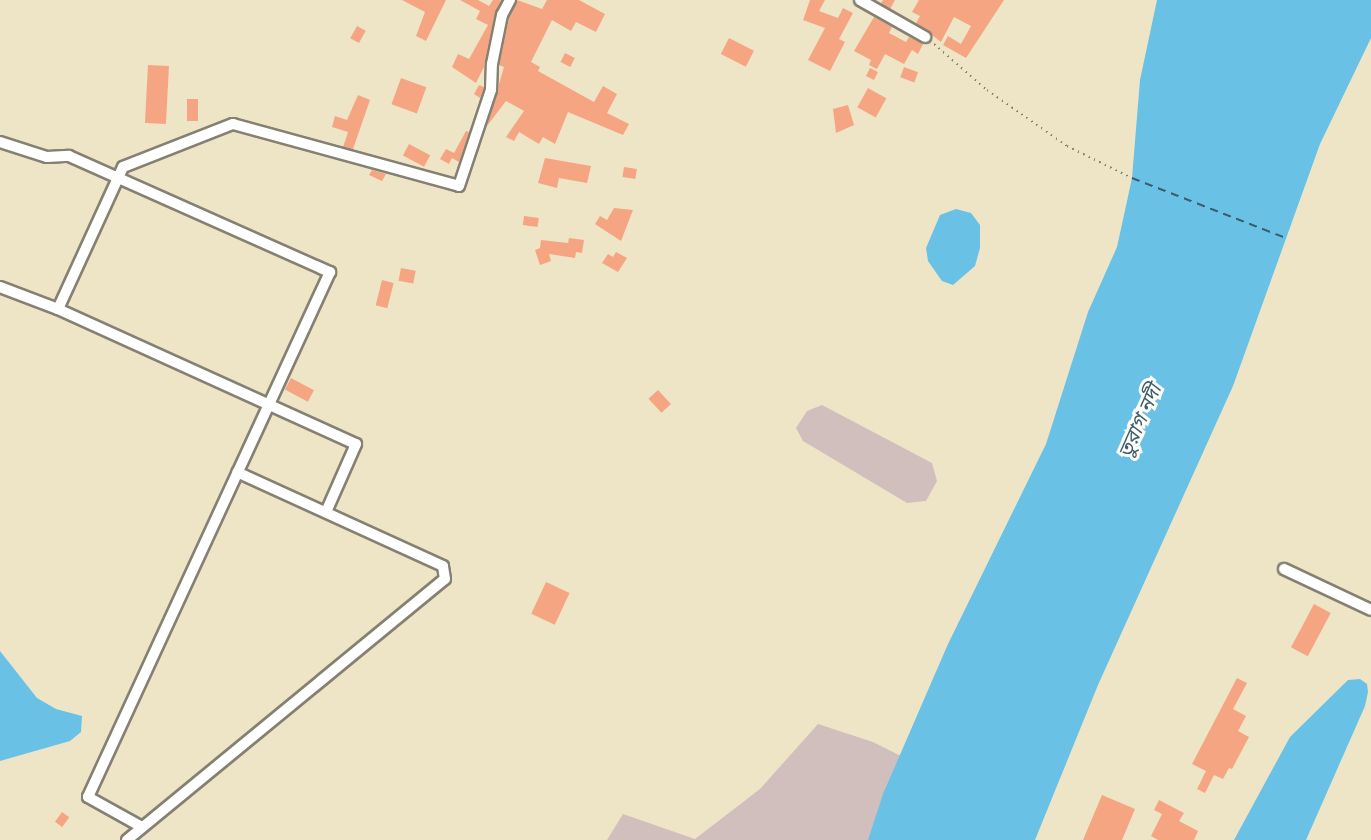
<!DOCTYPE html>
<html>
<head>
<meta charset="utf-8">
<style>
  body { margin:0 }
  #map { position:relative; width:1371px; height:840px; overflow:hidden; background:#eee5c7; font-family:Sriracha,"Noto Sans Bengali",sans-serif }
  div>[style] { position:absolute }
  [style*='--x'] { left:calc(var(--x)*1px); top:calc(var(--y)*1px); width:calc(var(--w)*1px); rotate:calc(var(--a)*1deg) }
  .industrial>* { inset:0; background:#d1bfbd }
  .water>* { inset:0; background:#69c1e6 }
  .ferry>* { height:1.5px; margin-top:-0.75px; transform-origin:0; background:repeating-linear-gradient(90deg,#3b5e6d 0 8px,transparent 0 14px) }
  .building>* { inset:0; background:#f5a582; transform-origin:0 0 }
  .path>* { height:2px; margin-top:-1px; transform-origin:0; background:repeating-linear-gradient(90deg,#858072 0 1.5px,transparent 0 6px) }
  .roads { filter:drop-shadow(2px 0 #858072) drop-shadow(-2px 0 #858072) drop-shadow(0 2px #858072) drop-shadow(0 -2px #858072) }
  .minor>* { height:10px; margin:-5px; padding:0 5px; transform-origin:5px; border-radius:5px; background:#fff }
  span { translate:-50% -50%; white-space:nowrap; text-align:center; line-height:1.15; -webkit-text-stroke:6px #fdfcf7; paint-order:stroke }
  .water-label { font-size:20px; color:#3b5e6d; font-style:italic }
</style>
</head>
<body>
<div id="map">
  <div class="industrial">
    <i style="clip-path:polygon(822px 405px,932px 463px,937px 481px,926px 501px,907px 503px,803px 441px,796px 428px,807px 411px)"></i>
    <i style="clip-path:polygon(818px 724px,873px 742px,907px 759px,870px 840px,607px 840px,623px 814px,695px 839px,760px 789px)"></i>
  </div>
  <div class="water">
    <i style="clip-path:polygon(1157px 0,1371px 0,1371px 38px,1320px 144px,1233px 386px,1098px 685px,1035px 840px,868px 840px,883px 794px,948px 644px,1046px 444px,1088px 312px,1117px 247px,1132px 178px,1140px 80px)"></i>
    <i style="clip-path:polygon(956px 209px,971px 213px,980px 225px,980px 248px,975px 266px,953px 285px,942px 281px,928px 261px,926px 248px,940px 215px)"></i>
    <i style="clip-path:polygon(0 651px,37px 698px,56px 709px,82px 716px,81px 732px,70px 741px,0 761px)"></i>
    <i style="clip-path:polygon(1360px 679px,1367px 684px,1368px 692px,1365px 706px,1306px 840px,1234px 840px,1290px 737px,1348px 680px)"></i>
  </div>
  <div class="ferry">
    <i style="--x:1132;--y:178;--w:165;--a:21.3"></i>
  </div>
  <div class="building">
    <i style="clip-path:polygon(402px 0,446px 0,426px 41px,416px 36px,425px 12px)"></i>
    <i style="clip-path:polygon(460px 0,478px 0,489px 6px,493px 0,501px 0,495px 14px,484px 67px,476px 83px,452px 67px,458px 54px,469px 59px,488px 25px,476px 19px,480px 11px)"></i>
    <i style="clip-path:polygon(517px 0,542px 9px,547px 0,579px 0,605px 14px,596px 32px,576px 22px,571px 31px,552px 20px,531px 62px,540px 67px,538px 71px,594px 102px,603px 86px,617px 94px,607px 113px,629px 124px,623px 135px,568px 112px,555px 144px,543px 137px,539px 144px,519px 132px,514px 141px,506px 137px,524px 111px,506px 101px,487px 126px,504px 67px,499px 65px,509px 18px)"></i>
    <i style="clip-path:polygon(810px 0,825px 0,819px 11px,838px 18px,843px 8px,853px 13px,839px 39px,845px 42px,830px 71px,808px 60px,825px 28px,803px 20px)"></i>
    <i style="clip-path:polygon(883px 0,895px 0,890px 9px,881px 3px)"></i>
    <i style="clip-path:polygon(919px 0,1004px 0,966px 58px,943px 45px,948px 36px,961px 44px,971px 26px,954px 17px,941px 42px,916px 23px,920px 16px,912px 12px)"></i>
    <i style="clip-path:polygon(874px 17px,892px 27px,889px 33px,906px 42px,909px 37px,923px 44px,918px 54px,912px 50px,904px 64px,885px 54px,877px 69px,869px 65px,871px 60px,854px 51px)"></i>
    <i style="left:357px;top:26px;width:10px;height:14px;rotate:29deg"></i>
    <i style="left:729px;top:38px;width:28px;height:18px;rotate:27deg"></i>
    <i style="left:565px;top:53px;width:11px;height:10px;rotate:27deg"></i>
    <i style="left:148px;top:65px;width:21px;height:58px;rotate:3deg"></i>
    <i style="left:904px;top:67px;width:15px;height:11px;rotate:20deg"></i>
    <i style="left:870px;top:68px;width:9px;height:9px;rotate:27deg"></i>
    <i style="left:401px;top:78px;width:27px;height:28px;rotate:20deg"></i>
    <i style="clip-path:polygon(479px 85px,484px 87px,480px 98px,474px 94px)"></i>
    <i style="left:868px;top:88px;width:21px;height:22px;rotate:29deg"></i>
    <i style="clip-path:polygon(358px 95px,370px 100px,353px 149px,343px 147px,348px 132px,332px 127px,335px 116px,347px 120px)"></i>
    <i style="left:187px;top:99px;width:11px;height:22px"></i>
    <i style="clip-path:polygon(848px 105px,854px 125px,836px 133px,833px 109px)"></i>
    <i style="clip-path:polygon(466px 131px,469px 132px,459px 162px,452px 158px,449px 164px,440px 159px,446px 149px,454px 153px)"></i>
    <i style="left:409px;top:144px;width:24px;height:13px;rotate:28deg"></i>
    <i style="clip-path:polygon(545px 158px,591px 166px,587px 183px,559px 178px,557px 188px,538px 183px)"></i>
    <i style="left:624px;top:167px;width:13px;height:10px;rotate:9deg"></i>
    <i style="clip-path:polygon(372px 170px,386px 174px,382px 181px,369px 175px)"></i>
    <i style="clip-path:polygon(614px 208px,633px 210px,621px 241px,595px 224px,600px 216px,607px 220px)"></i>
    <i style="left:524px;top:216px;width:15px;height:9px;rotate:8deg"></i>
    <i style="clip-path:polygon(569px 238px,584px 240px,582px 253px,576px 252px,575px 258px,549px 254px,551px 261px,540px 265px,535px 250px,540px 248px,541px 240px,568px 243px)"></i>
    <i style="clip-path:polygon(616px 252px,627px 258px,618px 272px,602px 263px,608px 254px,613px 257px)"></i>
    <i style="left:401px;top:268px;width:15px;height:13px;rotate:11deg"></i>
    <i style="left:382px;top:280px;width:12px;height:26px;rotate:14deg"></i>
    <i style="left:291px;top:378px;width:26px;height:13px;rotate:28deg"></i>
    <i style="left:658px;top:390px;width:19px;height:13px;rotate:47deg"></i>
    <i style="left:546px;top:582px;width:26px;height:35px;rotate:25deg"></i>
    <i style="left:1314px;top:604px;width:19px;height:49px;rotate:28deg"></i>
    <i style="clip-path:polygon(1237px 678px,1247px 683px,1233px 709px,1246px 716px,1238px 731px,1249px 737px,1232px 769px,1229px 768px,1223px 779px,1214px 775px,1205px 793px,1197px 789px,1206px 771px,1192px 764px)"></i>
    <i style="clip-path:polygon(1102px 795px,1135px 809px,1122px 840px,1083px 840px)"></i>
    <i style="clip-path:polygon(1159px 800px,1184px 813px,1179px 821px,1198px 831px,1194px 840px,1158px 840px,1151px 836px,1162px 814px,1154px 810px)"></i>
    <i style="left:62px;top:812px;width:9px;height:12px;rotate:36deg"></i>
  </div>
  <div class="path">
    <i style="--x:934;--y:44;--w:70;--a:41"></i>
    <i style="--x:987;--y:90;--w:98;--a:35"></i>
    <i style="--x:1067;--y:146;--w:72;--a:26.2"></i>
  </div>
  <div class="roads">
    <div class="minor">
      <i style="--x:860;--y:0;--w:75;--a:29.6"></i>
      <i style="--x:0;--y:142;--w:49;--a:17.7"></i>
      <i style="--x:47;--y:157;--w:22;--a:-3"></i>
      <i style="--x:69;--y:156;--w:286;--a:24"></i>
      <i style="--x:330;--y:272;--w:578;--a:114.75"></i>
      <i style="--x:88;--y:797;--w:62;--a:29.1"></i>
      <i style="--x:0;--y:287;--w:62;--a:20.8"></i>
      <i style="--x:58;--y:309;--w:156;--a:-65.4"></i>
      <i style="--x:123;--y:167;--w:118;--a:-21.4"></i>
      <i style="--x:233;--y:124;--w:234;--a:15.3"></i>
      <i style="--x:459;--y:186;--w:101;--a:-71.6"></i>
      <i style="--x:491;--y:90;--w:26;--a:-88"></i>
      <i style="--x:492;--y:64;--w:50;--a:-78.5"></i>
      <i style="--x:502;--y:15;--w:17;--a:-62"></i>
      <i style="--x:58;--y:309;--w:327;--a:24.4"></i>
      <i style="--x:356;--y:444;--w:74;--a:113.8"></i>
      <i style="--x:1284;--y:569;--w:96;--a:25.2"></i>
      <i style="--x:127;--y:840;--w:411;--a:-39.4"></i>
      <i style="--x:445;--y:579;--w:13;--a:-99"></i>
      <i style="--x:443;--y:566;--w:226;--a:-155.5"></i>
    </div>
  </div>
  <div class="water-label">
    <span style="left:1140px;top:421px;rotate:-66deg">তুরাগ নদী</span>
  </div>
</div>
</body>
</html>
